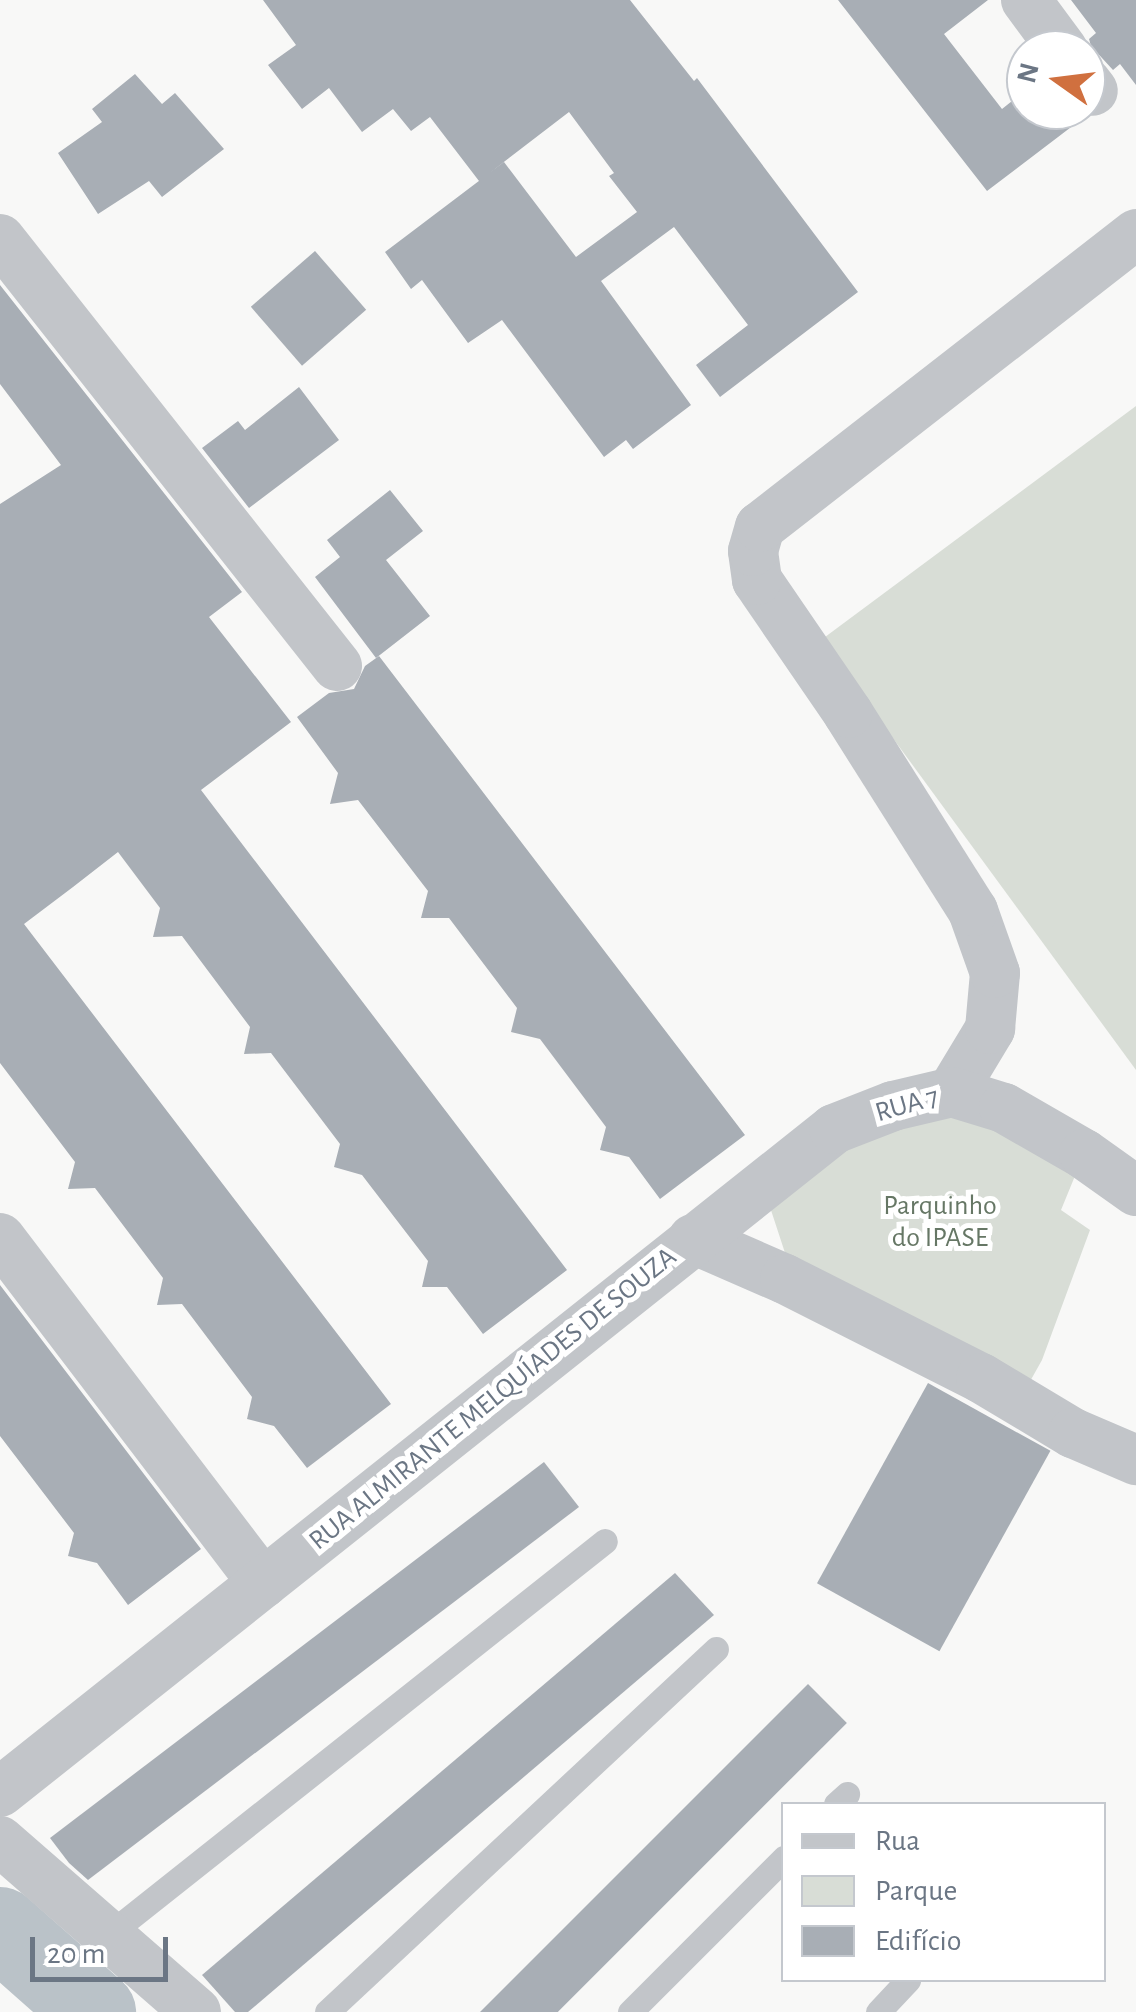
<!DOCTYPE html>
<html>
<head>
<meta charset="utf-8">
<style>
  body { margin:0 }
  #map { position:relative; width:1136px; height:2012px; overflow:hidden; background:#f8f8f7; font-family:"Alegreya Sans",sans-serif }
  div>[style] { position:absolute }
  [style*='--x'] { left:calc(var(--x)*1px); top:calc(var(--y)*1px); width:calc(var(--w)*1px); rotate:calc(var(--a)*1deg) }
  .green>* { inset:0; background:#d8ddd6 }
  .river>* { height:82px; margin:-41px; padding:0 41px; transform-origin:41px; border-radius:41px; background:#bac2c8 }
  .building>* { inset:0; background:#a8aeb5; transform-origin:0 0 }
  .lane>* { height:25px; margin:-12.5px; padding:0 12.5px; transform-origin:12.5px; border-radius:12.5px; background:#c2c5c9 }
  .street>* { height:50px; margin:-25px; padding:0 25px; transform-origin:25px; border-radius:25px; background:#c2c5c9 }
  span { translate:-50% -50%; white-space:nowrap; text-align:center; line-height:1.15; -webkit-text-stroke:10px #fff; paint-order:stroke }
  .street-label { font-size:28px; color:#6b7684 }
  .park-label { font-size:28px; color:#667765 }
  .legend { position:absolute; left:781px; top:1802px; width:325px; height:180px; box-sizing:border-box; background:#fff; border:2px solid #c4c8ce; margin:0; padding:12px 18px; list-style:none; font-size:30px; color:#6b7684 }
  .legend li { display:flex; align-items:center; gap:20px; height:50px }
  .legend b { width:50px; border:2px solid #c4c8ce }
  .north { position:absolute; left:1006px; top:30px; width:100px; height:100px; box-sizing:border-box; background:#fff; border:2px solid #c4c8ce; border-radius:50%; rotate:284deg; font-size:28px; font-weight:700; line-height:40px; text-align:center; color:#6b7684 }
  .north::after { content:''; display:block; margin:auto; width:35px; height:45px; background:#d0703f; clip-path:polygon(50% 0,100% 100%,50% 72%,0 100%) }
  .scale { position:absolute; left:30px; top:1937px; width:138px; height:45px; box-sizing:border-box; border:5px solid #6b7684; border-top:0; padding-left:12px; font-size:30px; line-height:35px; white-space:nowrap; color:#6b7684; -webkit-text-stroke:8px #fff; paint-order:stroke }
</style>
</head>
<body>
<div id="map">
  <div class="green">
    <i style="clip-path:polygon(1136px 406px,1136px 1070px,821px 640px)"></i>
    <i style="clip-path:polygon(952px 1092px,1084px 1154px,1061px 1210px,1090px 1230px,1042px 1360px,1019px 1401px,787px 1259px,768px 1201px,803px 1168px)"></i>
  </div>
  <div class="river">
    <i style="--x:0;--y:1928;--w:127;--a:41.5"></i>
  </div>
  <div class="building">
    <i style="clip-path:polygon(263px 0,630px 0,694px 81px,697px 78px,858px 292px,720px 397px,696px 365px,748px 325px,674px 227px,601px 281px,691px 405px,633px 449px,626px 440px,604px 457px,502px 320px,468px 343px,422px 280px,411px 289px,385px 252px,504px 162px,576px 257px,637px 212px,609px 176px,614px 173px,569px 112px,479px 181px,430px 117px,411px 131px,393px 109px,362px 132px,329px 88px,302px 109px,268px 65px,296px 45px)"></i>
    <i style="clip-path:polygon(838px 0,988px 0,944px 34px,1002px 109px,1026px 90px,1026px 110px,1072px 110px,1083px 118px,987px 191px)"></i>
    <i style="clip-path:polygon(1071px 0,1136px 0,1136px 85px,1120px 64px,1113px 70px,1091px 46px,1089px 39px,1096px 33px)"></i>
    <i style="clip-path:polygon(135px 74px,162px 104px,175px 93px,224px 149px,162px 197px,149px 181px,98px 214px,58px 153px,102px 122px,92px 109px)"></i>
    <i style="left:315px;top:251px;width:78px;height:85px;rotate:49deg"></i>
    <i style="clip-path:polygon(0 285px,242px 592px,209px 617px,291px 722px,201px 790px,567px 1270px,483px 1334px,447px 1287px,422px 1287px,428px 1261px,362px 1175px,334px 1167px,340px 1144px,271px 1053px,244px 1054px,250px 1027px,182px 936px,153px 937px,160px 908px,118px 852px,73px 887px,24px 924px,391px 1404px,307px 1468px,274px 1426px,247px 1419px,252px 1397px,182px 1304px,157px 1305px,163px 1278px,95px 1188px,68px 1189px,75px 1162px,0 1063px,0 504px,61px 465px,0 384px)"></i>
    <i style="clip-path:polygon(299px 387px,339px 440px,249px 508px,202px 448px,238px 421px,245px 430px)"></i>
    <i style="clip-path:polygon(390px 490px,423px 531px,386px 560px,430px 616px,376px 658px,315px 577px,340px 557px,327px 540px)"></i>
    <i style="clip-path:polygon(379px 656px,745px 1135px,660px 1199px,629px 1157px,600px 1150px,606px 1127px,540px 1039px,511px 1032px,517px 1008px,449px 918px,421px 918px,428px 891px,358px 800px,330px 804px,338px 773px,297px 717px,329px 693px,354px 689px,365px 666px)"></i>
    <i style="clip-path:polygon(0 1285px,201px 1549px,128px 1605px,97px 1563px,68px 1556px,74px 1533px,0 1436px)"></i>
    <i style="left:928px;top:1383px;width:140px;height:229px;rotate:29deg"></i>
    <i style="clip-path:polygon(544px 1462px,579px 1507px,88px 1880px,69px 1863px,50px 1838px)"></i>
    <i style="clip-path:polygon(675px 1573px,714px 1615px,248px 2012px,235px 2012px,202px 1975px)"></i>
    <i style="left:808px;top:1684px;width:55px;height:475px;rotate:45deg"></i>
  </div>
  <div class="lane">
    <i style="--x:836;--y:1804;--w:15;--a:-42"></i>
    <i style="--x:108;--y:1935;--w:634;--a:-38.41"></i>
    <i style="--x:327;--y:2012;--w:532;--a:-43.02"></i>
    <i style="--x:630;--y:2012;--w:218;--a:-45"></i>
    <i style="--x:878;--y:2012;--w:44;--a:-46.8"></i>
  </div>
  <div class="street">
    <i style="--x:1026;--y:0;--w:62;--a:53.5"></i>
    <i style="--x:1086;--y:82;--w:11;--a:52"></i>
    <i style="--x:0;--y:239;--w:544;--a:51.72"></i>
    <i style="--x:952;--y:1092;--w:74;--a:-58.9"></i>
    <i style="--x:990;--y:1029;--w:56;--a:-84.9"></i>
    <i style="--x:995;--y:973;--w:66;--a:-109.5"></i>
    <i style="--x:973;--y:911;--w:234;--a:-122.3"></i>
    <i style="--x:848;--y:713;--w:161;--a:-124.4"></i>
    <i style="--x:757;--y:580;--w:29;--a:-98"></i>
    <i style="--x:753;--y:551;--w:25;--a:-74"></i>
    <i style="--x:760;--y:527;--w:477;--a:-37.9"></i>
    <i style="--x:0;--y:1238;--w:434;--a:52.7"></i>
    <i style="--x:693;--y:1239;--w:100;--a:23.5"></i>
    <i style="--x:785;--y:1279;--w:220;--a:26.8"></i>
    <i style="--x:981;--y:1378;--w:107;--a:30.9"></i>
    <i style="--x:1073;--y:1433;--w:69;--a:23.2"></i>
    <i style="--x:0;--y:1792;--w:1065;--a:-38.48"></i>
    <i style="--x:834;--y:1129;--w:63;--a:-21.3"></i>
    <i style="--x:893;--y:1106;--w:61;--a:-13.3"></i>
    <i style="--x:952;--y:1092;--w:54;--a:17.1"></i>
    <i style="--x:1004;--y:1108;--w:92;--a:29.9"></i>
    <i style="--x:1084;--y:1154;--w:64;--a:35.4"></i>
    <i style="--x:0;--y:1841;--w:260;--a:41.1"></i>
  </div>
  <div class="street-label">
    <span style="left:907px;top:1105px;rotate:-16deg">RUA 7</span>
    <span style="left:493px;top:1399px;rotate:-39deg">RUA ALMIRANTE MELQUÍADES DE SOUZA</span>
  </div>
  <div class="park-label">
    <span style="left:940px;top:1222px">Parquinho<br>do IPASE</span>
  </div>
  <ul class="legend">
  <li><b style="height:12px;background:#c2c5c9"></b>Rua</li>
  <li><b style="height:28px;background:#d8ddd6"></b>Parque</li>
  <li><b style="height:28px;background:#a8aeb5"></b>Edifício</li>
  </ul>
  <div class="north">N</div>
  <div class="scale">20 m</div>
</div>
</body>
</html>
